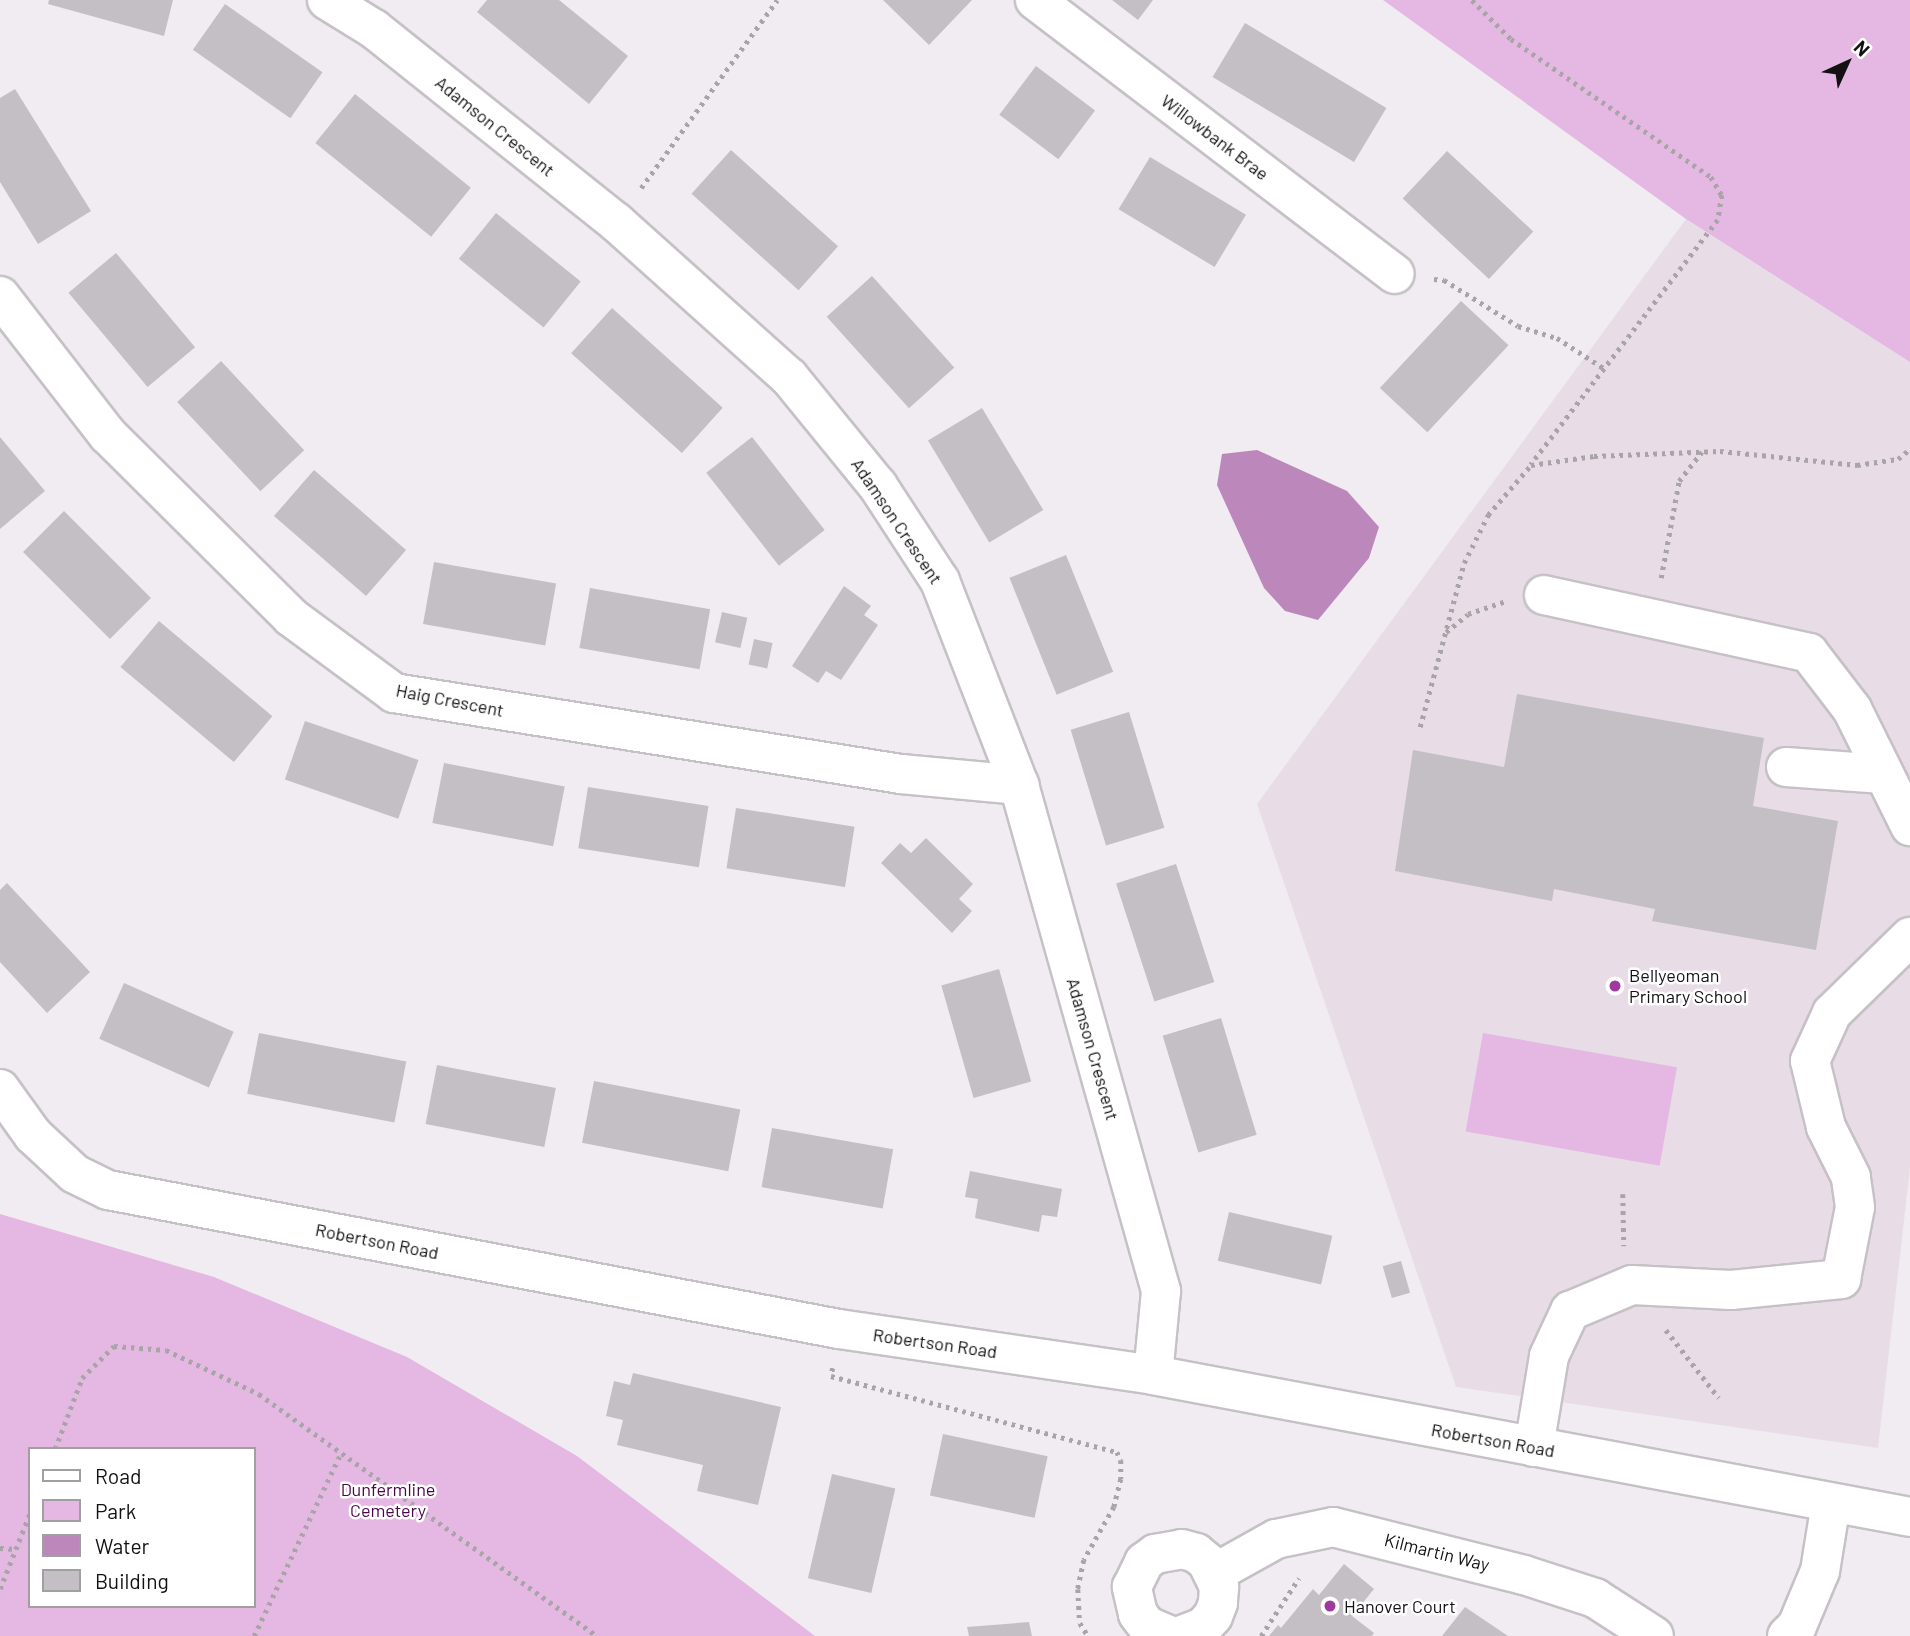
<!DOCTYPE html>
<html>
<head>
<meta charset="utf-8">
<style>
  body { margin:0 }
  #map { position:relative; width:1910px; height:1636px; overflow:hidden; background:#f1ecf1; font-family:Barlow,sans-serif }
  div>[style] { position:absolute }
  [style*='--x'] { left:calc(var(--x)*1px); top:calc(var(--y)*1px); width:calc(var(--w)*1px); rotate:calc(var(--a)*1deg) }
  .built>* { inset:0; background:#e8dde7 }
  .green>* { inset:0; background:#e4b8e2; transform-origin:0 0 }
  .water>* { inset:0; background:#bc88bb }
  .building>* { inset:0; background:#c4bfc4; transform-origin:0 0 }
  .path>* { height:4.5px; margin-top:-2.25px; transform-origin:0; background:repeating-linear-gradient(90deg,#a8a4a8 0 3.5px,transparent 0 8.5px) }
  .roads { filter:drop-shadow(2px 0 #c6c1c6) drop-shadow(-2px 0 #c6c1c6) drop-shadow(0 2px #c6c1c6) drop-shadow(0 -2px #c6c1c6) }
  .minor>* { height:38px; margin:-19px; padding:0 19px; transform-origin:19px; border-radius:19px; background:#fff }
  .dots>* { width:19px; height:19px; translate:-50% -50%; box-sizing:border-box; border:4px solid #fff; border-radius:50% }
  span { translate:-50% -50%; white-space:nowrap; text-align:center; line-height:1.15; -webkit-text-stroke:5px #fff; paint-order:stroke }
  .street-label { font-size:18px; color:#131113 }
  .poi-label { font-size:18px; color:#131113 }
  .left { translate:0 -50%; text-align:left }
  .park-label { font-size:18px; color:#480649 }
  .legend { position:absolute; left:28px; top:1447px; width:228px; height:161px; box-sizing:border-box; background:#fff; border:2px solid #a1a0a1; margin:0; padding:9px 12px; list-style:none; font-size:21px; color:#131113 }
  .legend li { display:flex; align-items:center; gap:14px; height:35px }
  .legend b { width:35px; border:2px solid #a1a0a1 }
  .north { position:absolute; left:1812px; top:28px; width:70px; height:70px; -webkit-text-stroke:5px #fff; paint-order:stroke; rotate:45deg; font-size:19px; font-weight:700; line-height:28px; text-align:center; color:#131113 }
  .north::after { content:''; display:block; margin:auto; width:24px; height:32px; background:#131113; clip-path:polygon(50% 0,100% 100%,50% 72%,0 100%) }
</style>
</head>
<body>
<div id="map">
  <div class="built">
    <i style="clip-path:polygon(1686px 219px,1910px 362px,1910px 1168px,1878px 1448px,1456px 1387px,1257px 804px)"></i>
  </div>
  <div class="green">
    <i style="clip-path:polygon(1383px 0,1910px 0,1910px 362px,1686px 219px)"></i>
    <i style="left:1483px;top:1033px;width:197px;height:100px;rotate:10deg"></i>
    <i style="clip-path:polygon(evenodd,0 1214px,214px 1277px,407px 1357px,577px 1456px,815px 1636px,0 1636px,0 1214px,30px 1449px,254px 1449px,254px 1606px,30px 1606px,30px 1449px)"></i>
  </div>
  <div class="water">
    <i style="clip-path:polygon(1257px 450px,1347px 491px,1379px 527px,1369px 558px,1318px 620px,1285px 611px,1264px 588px,1217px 485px,1222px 454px)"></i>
  </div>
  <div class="building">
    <i style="clip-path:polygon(49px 0,173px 0,164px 36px,48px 4px)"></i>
    <i style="clip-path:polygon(487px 0,559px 0,628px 56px,589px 104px,477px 12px)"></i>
    <i style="clip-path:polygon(883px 0,972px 0,929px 45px)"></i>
    <i style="clip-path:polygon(1112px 0,1153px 0,1138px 20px)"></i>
    <i style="left:225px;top:4px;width:119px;height:56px;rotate:35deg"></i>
    <i style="left:1245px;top:23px;width:165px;height:63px;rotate:31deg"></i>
    <i style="left:1036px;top:66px;width:74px;height:61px;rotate:37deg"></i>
    <i style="clip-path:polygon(15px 89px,91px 211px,38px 244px,0 182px,0 98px)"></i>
    <i style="left:355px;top:94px;width:149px;height:63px;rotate:39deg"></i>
    <i style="left:731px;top:150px;width:144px;height:59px;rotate:42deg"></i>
    <i style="left:1447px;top:151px;width:118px;height:65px;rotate:43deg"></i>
    <i style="left:1150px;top:157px;width:112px;height:61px;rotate:31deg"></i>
    <i style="left:496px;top:213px;width:109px;height:59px;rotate:39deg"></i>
    <i style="left:116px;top:253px;width:123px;height:62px;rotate:50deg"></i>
    <i style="left:872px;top:276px;width:123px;height:61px;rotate:48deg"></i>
    <i style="left:1461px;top:301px;width:65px;height:119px;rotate:43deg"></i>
    <i style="left:612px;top:308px;width:149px;height:61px;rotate:42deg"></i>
    <i style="left:221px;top:361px;width:122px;height:60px;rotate:47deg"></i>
    <i style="left:982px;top:408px;width:119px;height:63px;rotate:59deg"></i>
    <i style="clip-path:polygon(0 437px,45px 491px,0 529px)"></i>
    <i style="left:752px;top:437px;width:118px;height:58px;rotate:52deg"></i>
    <i style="left:314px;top:470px;width:122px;height:61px;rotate:41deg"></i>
    <i style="left:64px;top:511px;width:123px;height:58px;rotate:45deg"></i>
    <i style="left:1066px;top:555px;width:126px;height:61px;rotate:68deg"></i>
    <i style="left:434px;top:562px;width:124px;height:63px;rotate:10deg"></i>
    <i style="clip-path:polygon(844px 586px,871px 606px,864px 615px,878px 625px,841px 680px,826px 671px,818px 683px,792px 666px)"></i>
    <i style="left:590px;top:588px;width:122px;height:61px;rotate:10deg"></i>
    <i style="left:722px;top:612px;width:26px;height:31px;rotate:13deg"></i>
    <i style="left:159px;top:621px;width:148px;height:60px;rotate:40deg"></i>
    <i style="left:754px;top:639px;width:19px;height:26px;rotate:12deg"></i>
    <i style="clip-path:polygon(1517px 694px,1764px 738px,1753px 806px,1838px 821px,1816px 950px,1652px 921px,1655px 909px,1554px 889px,1552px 901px,1395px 871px,1413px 750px,1504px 767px)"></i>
    <i style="left:1129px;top:712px;width:121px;height:61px;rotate:73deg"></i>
    <i style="left:305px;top:721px;width:120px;height:62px;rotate:19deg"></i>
    <i style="left:444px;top:763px;width:123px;height:61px;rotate:11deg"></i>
    <i style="left:588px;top:787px;width:122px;height:62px;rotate:9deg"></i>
    <i style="left:736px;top:808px;width:120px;height:61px;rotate:9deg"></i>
    <i style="clip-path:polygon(926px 838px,973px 884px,959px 899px,972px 911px,952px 933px,881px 863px,900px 843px,911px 853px)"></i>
    <i style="left:1176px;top:864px;width:124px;height:63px;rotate:72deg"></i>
    <i style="clip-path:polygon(7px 883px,90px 972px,47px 1013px,0 962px,0 890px)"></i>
    <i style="left:999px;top:969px;width:117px;height:60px;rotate:74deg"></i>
    <i style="left:124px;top:983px;width:120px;height:61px;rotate:24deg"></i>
    <i style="left:1221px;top:1018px;width:122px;height:61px;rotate:73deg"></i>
    <i style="left:259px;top:1033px;width:150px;height:62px;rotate:11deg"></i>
    <i style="left:437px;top:1065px;width:121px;height:60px;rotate:11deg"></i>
    <i style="left:594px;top:1081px;width:149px;height:63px;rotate:11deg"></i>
    <i style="left:772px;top:1128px;width:123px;height:60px;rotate:10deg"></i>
    <i style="clip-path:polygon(970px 1171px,1062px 1189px,1057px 1217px,1042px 1215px,1039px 1232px,975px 1218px,978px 1199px,965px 1197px)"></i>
    <i style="left:1229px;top:1212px;width:106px;height:50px;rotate:13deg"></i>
    <i style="left:1401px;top:1261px;width:33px;height:19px;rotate:74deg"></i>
    <i style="clip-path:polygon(633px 1373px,781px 1407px,758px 1505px,697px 1491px,703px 1465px,617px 1445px,623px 1420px,606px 1416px,614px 1381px,630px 1385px)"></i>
    <i style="left:943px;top:1434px;width:107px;height:63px;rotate:12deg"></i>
    <i style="left:832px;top:1474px;width:65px;height:107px;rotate:13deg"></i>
    <i style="clip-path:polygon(1344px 1564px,1374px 1589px,1352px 1616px,1374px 1633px,1372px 1636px,1269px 1636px,1278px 1625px,1281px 1628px,1313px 1589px,1319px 1595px)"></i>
    <i style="clip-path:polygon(1465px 1607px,1508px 1636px,1442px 1636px)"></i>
    <i style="clip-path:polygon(1029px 1622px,1032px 1636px,969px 1636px,967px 1627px)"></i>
  </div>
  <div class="path">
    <i style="--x:1472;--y:0;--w:55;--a:45"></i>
    <i style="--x:1511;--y:39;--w:243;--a:34.6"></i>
    <i style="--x:1711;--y:177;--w:21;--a:59"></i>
    <i style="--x:1722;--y:195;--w:25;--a:99"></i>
    <i style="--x:1718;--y:220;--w:308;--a:127.4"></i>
    <i style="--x:641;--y:188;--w:232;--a:-54.1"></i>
    <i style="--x:1434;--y:279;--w:10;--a:6"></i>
    <i style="--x:1444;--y:280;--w:87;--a:31.9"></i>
    <i style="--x:1518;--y:326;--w:41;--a:17.1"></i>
    <i style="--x:1557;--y:338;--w:57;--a:32.9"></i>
    <i style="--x:1661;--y:578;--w:99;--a:-79.5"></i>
    <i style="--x:1679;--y:481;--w:37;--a:-52"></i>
    <i style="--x:1446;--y:632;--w:28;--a:-39"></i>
    <i style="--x:1468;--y:614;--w:39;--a:-19"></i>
    <i style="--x:1420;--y:727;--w:170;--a:-75"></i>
    <i style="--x:1464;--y:563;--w:54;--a:-63.4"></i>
    <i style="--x:1488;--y:515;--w:66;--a:-49.3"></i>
    <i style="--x:1531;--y:465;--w:64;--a:-8.1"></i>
    <i style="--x:1594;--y:456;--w:126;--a:-2.3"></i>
    <i style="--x:1720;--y:451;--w:138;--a:5.8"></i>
    <i style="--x:1857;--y:465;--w:41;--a:-8.3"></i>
    <i style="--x:1898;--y:459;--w:16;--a:-40"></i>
    <i style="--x:1623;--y:1194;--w:52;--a:88.9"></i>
    <i style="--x:1666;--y:1330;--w:86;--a:52.1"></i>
    <i style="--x:833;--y:1368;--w:8;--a:104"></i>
    <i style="--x:831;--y:1376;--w:296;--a:14.9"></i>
    <i style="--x:1117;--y:1452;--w:9;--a:63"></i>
    <i style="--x:1121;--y:1460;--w:19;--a:90"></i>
    <i style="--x:1121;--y:1479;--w:29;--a:104"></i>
    <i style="--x:1114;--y:1507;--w:61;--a:119.5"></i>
    <i style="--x:1084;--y:1560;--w:30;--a:102"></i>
    <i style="--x:1078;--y:1589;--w:34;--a:87"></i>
    <i style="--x:1080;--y:1623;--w:15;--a:58"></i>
    <i style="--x:55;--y:1449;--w:76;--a:-69.2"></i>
    <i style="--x:82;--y:1378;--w:45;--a:-45"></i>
    <i style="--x:114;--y:1346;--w:52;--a:4.4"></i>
    <i style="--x:166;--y:1350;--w:103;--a:25.3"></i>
    <i style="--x:259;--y:1394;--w:416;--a:35.6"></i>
    <i style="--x:0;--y:1548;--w:16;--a:4"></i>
    <i style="--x:0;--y:1589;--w:82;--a:-68.5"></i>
    <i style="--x:254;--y:1636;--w:203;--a:-64.6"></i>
    <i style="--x:1261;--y:1636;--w:69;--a:-56.8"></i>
  </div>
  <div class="roads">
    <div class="minor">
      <i style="--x:327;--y:0;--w:55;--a:31.7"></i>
      <i style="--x:374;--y:29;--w:310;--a:38.6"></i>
      <i style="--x:616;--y:222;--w:232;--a:41.9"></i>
      <i style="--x:789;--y:377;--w:141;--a:50.8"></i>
      <i style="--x:878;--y:486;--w:113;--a:56.9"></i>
      <i style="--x:940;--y:581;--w:219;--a:68.8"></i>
      <i style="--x:1019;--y:785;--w:526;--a:74.32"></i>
      <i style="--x:1161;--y:1291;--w:84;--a:95.4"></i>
      <i style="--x:1035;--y:0;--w:452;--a:37.3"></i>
      <i style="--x:0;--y:296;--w:176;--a:52.2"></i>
      <i style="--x:108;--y:435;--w:258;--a:44.8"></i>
      <i style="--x:291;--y:617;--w:128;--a:36.4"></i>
      <i style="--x:394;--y:693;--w:513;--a:9.08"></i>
      <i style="--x:901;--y:774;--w:119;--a:5.3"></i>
      <i style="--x:1544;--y:595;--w:271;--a:12.3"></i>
      <i style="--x:1809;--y:653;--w:71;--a:52.5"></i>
      <i style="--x:1852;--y:709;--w:131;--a:63.6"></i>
      <i style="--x:1786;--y:767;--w:97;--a:4.1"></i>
      <i style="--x:0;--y:1089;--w:57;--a:54.3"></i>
      <i style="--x:33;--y:1135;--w:57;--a:42.9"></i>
      <i style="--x:75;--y:1174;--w:37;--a:26"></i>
      <i style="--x:108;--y:1190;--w:744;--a:10.77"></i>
      <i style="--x:839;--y:1329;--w:317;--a:8.3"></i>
      <i style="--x:1153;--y:1375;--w:770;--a:10.62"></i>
      <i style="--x:1534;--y:1447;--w:92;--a:-80.6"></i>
      <i style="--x:1549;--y:1356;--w:50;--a:-65"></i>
      <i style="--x:1570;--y:1311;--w:67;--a:-22.8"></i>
      <i style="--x:1632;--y:1285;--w:99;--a:2.9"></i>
      <i style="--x:1731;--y:1290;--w:111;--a:-5.7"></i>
      <i style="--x:1841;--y:1279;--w:73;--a:-79"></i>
      <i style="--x:1855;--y:1207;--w:30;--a:-98"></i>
      <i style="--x:1851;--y:1177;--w:56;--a:-116.6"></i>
      <i style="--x:1826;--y:1127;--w:68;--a:-103.6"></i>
      <i style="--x:1810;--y:1061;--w:53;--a:-65.4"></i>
      <i style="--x:1832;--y:1013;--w:109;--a:-44.3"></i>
      <i style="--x:1215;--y:1573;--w:70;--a:-29.1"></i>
      <i style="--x:1276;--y:1539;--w:58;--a:-11.9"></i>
      <i style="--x:1333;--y:1527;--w:197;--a:14.1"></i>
      <i style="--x:1524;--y:1575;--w:75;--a:17.9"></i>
      <i style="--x:1595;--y:1598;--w:70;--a:32.8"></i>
      <i style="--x:1171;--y:1636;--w:26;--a:-157"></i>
      <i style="--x:1147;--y:1626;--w:15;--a:-127"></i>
      <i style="--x:1138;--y:1614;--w:28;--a:-103"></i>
      <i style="--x:1132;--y:1587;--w:28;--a:-64"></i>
      <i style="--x:1144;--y:1562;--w:14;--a:-36"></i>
      <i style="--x:1155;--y:1554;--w:27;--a:-10"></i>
      <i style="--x:1182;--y:1549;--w:15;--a:16"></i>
      <i style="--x:1196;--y:1553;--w:14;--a:39"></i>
      <i style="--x:1207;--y:1562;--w:28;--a:64"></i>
      <i style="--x:1219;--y:1587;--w:16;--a:94"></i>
      <i style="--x:1218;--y:1603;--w:14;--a:111"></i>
      <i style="--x:1213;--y:1616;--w:15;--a:132"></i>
      <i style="--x:1203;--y:1627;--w:25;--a:159"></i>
      <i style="--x:1787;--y:1636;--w:14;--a:-45"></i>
      <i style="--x:1797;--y:1626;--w:60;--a:-67.3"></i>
      <i style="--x:1820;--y:1571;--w:69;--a:-80.8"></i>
    </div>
  </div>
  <div class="dots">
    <i style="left:1615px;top:986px;background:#9e3a9f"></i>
    <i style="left:1330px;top:1606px;background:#9e3a9f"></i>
  </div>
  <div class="street-label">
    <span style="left:495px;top:126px;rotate:39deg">Adamson Crescent</span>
    <span style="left:1215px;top:137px;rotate:37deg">Willowbank Brae</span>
    <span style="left:897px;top:521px;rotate:56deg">Adamson Crescent</span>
    <span style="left:450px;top:700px;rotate:11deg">Haig Crescent</span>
    <span style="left:1093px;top:1049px;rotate:74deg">Adamson Crescent</span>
    <span style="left:377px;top:1241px;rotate:11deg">Robertson Road</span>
    <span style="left:935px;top:1343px;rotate:8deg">Robertson Road</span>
    <span style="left:1493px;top:1440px;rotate:10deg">Robertson Road</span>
    <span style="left:1437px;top:1552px;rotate:14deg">Kilmartin Way</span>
  </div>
  <div class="poi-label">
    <span class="left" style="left:1629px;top:986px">Bellyeoman<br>Primary School</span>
    <span class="left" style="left:1344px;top:1606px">Hanover Court</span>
  </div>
  <div class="park-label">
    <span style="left:388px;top:1500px">Dunfermline<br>Cemetery</span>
  </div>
  <ul class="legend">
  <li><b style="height:9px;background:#fff"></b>Road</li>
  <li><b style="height:19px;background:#e4b8e2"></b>Park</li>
  <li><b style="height:19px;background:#bc88bb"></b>Water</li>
  <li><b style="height:19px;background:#c4bfc4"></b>Building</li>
  </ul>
  <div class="north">N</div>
</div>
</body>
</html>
